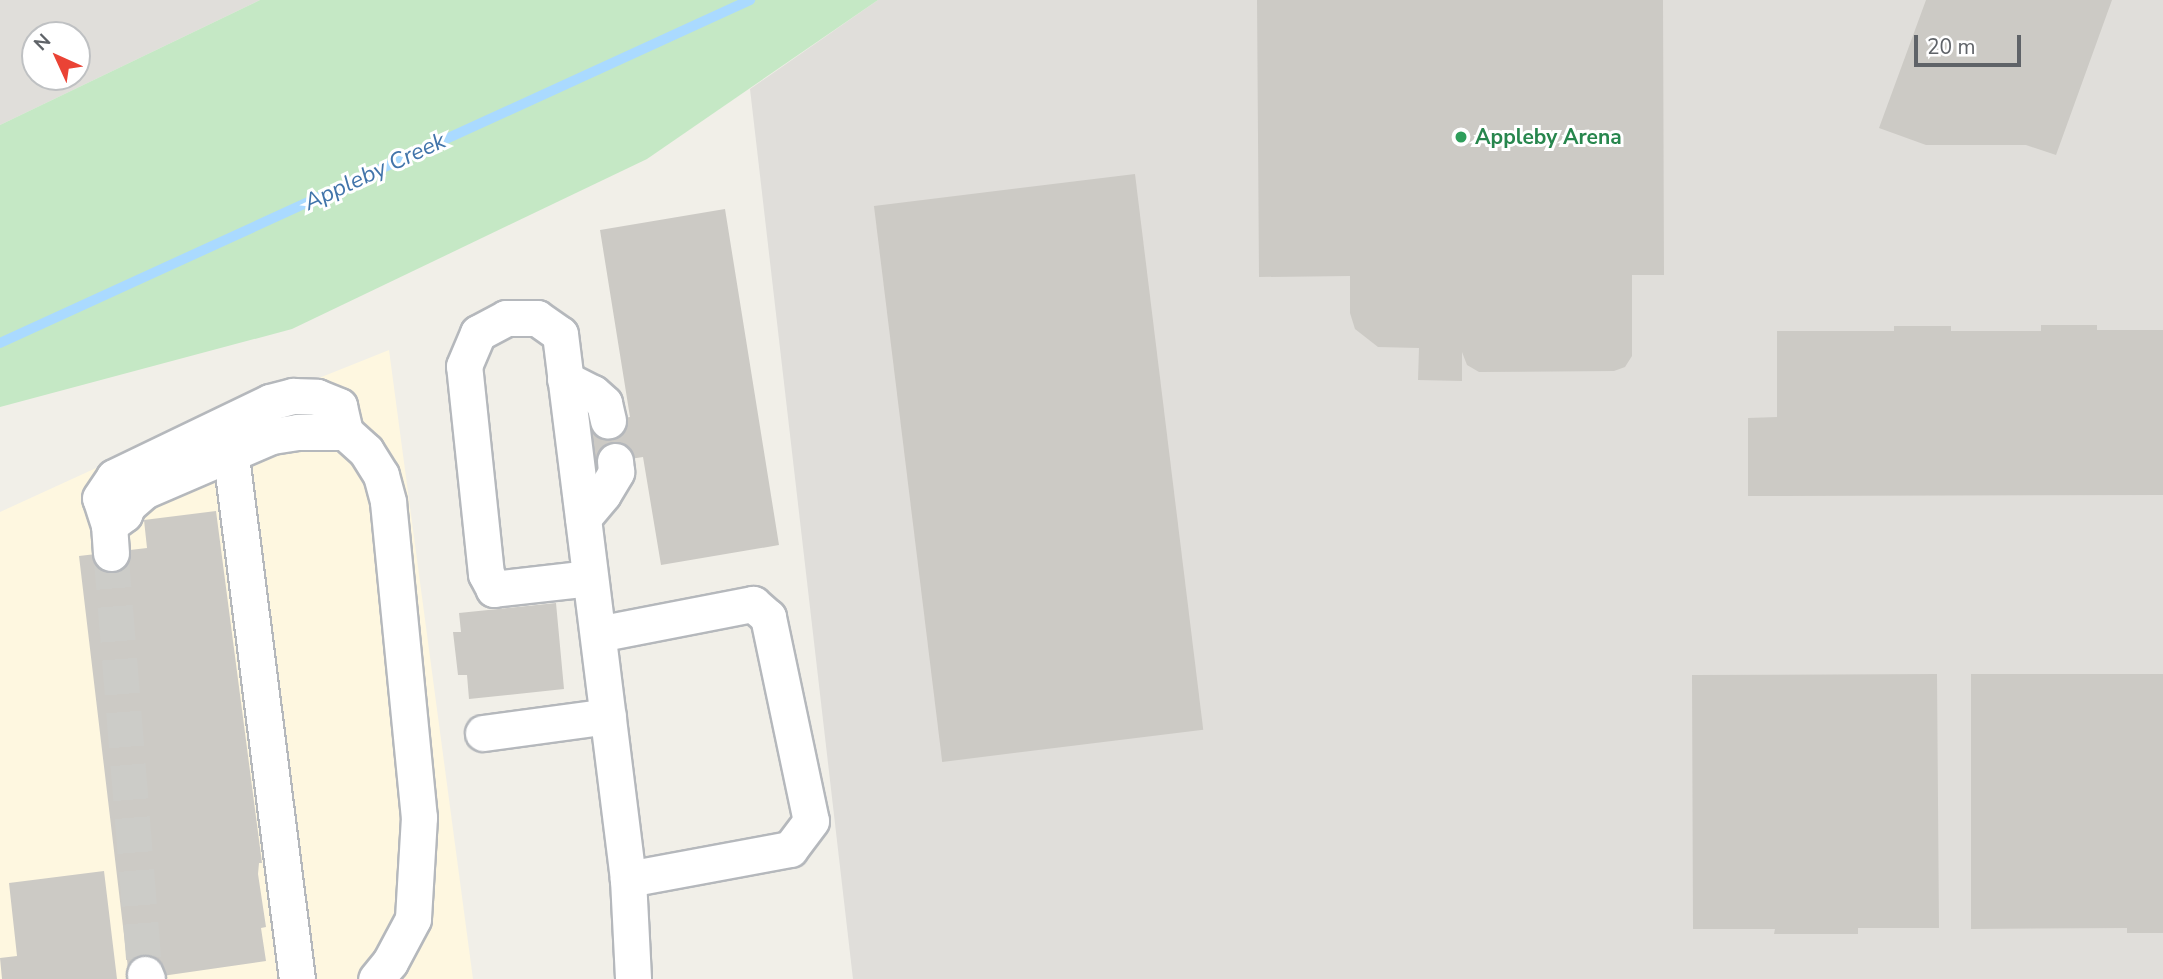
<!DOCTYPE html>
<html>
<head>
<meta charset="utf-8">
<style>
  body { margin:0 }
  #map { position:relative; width:2163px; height:979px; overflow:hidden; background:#f1efe8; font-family:"Nunito Sans",sans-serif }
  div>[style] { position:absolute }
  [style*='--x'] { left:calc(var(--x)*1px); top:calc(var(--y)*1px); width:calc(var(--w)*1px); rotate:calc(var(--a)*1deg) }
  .commercial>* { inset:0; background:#fef7e0 }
  .industrial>* { inset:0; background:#e0deda }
  .green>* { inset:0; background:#c5e8c5 }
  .stream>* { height:10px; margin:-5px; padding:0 5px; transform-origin:5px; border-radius:5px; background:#aadaff }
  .building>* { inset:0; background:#cccac5; transform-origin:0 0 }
  .minor-tunnel>* { height:35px; margin-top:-17.5px; transform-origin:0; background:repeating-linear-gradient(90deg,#ccccc8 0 35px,transparent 0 53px) }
  .roads { filter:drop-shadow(2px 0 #b5b8bc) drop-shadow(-2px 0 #b5b8bc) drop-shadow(0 2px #b5b8bc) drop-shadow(0 -2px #b5b8bc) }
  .minor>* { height:35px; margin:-17.5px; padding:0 17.5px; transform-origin:17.5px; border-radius:17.5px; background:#fff }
  .dots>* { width:19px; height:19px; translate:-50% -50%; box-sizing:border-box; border:4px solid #fff; border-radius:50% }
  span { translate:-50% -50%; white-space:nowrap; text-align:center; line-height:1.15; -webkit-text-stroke:6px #fff; paint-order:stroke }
  .leisure-label { font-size:21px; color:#27864d; font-weight:700 }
  .left { translate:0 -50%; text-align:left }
  .water-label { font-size:23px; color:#4174aa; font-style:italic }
  .north { position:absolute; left:21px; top:21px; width:70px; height:70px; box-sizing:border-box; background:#fff; border:2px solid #bfc1c3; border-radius:50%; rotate:315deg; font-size:19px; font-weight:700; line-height:28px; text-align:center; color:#5f6368 }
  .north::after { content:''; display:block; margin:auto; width:24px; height:32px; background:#ea4335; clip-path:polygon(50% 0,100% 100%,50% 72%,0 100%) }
  .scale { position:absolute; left:1914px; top:35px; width:107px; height:32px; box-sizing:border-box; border:4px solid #5f6368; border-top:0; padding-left:9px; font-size:21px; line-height:24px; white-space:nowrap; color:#5f6368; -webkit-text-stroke:5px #fff; paint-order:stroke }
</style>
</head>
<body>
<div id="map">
  <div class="commercial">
    <i style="clip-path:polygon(389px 350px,473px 979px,0 979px,0 512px,107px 463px)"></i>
  </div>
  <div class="industrial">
    <i style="clip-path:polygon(evenodd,0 0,260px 0,0 125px,0 0,77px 35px,77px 77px,35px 77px,35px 35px,77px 35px)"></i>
    <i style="clip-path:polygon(878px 0,2163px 0,2163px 979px,853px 979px,750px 89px)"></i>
  </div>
  <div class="green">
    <i style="clip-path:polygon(260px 0,878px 0,647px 159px,292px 329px,0 407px,0 125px)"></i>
  </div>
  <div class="stream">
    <i style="--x:0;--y:343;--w:825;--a:-24.58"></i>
  </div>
  <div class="building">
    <i style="clip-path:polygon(1257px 0,1663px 0,1664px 275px,1632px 275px,1632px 356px,1625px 367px,1614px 371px,1479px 372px,1467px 365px,1462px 352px,1462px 381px,1418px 380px,1419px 348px,1378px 347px,1355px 329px,1350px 313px,1350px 276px,1259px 277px)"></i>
    <i style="clip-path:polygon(1926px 0,2112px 0,2056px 155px,2026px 145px,1926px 145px,1879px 128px)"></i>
    <i style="left:1135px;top:174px;width:560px;height:263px;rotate:83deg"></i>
    <i style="clip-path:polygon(725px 209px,779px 545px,661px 565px,643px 457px,592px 465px,586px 424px,630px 417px,600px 230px)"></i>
    <i style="clip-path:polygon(2041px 325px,2097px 325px,2097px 330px,2163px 330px,2163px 495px,1748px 496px,1748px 418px,1777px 417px,1777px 331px,1894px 331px,1894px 326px,1951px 326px,1951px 331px,2041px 331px)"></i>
    <i style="clip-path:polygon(216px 511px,262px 863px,259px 863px,258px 874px,266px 927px,261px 928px,266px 961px,162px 976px,129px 977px,79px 556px,147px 548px,144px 520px)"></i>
    <i style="clip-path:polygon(556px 603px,564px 689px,469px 699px,467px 675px,458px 675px,453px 632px,461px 632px,459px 613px)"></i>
    <i style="clip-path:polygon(1937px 674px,1939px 928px,1858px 928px,1858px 934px,1774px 934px,1775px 929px,1693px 929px,1692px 675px)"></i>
    <i style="clip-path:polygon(1971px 674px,2163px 674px,2163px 933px,2127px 933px,2127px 928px,1971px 929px)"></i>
    <i style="clip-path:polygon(104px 871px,117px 979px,2px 979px,0 958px,17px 956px,9px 883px)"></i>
  </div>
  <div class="minor-tunnel">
    <i style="--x:111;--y:553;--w:422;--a:85.4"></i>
  </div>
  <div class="roads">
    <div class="minor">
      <i style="--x:565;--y:379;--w:31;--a:27"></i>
      <i style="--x:593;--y:393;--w:15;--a:42"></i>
      <i style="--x:604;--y:403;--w:18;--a:77"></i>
      <i style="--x:227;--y:425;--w:558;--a:82.8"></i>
      <i style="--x:583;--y:518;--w:31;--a:-50"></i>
      <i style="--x:603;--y:494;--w:26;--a:-59"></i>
      <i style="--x:616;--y:472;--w:11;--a:-95"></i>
      <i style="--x:109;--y:525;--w:19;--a:-36"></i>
      <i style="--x:124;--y:514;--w:10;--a:-66"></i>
      <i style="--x:128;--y:505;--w:21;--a:-41"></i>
      <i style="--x:144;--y:491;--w:139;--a:-23.3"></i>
      <i style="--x:272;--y:436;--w:26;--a:-9"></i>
      <i style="--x:298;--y:432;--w:47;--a:0"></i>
      <i style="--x:111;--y:553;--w:28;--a:-94"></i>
      <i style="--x:109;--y:525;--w:28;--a:-108"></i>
      <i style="--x:100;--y:498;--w:25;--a:-56"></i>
      <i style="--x:114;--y:477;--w:173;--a:-25.7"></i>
      <i style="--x:270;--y:402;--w:24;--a:-15"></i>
      <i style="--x:293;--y:396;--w:24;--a:2"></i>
      <i style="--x:317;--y:397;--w:24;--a:22"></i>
      <i style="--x:339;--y:406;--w:27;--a:77"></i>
      <i style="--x:345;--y:432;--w:28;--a:42"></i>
      <i style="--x:366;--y:451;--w:28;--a:58"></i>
      <i style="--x:381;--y:475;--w:28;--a:75"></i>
      <i style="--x:388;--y:502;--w:317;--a:84.4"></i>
      <i style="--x:419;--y:817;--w:102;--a:93.4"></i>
      <i style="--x:413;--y:919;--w:49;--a:118.1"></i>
      <i style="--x:390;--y:962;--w:22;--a:129"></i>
      <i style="--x:590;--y:578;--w:97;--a:173.5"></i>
      <i style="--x:494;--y:589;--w:17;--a:-118"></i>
      <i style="--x:486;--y:574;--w:209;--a:-96"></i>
      <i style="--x:464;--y:366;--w:36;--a:-67"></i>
      <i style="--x:478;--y:333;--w:32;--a:-28"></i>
      <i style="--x:506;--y:318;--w:31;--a:0"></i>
      <i style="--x:537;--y:318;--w:28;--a:35"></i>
      <i style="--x:560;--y:334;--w:549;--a:82.89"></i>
      <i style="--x:628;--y:879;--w:100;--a:87.1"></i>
      <i style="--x:598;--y:634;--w:158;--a:-11"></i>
      <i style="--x:753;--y:604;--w:20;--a:41"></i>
      <i style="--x:768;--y:617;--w:208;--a:78.1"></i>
      <i style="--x:811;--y:821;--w:35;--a:127"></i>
      <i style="--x:790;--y:849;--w:165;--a:169.5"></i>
      <i style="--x:483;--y:733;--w:126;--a:-7.7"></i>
      <i style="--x:145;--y:974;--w:5;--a:68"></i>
    </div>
  </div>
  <div class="dots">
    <i style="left:1461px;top:137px;background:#2e9e5b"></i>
  </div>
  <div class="leisure-label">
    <span class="left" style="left:1475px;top:137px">Appleby Arena</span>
  </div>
  <div class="water-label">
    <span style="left:375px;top:172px;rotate:-25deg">Appleby Creek</span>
  </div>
  <div class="north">N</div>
  <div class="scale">20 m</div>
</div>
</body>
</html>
